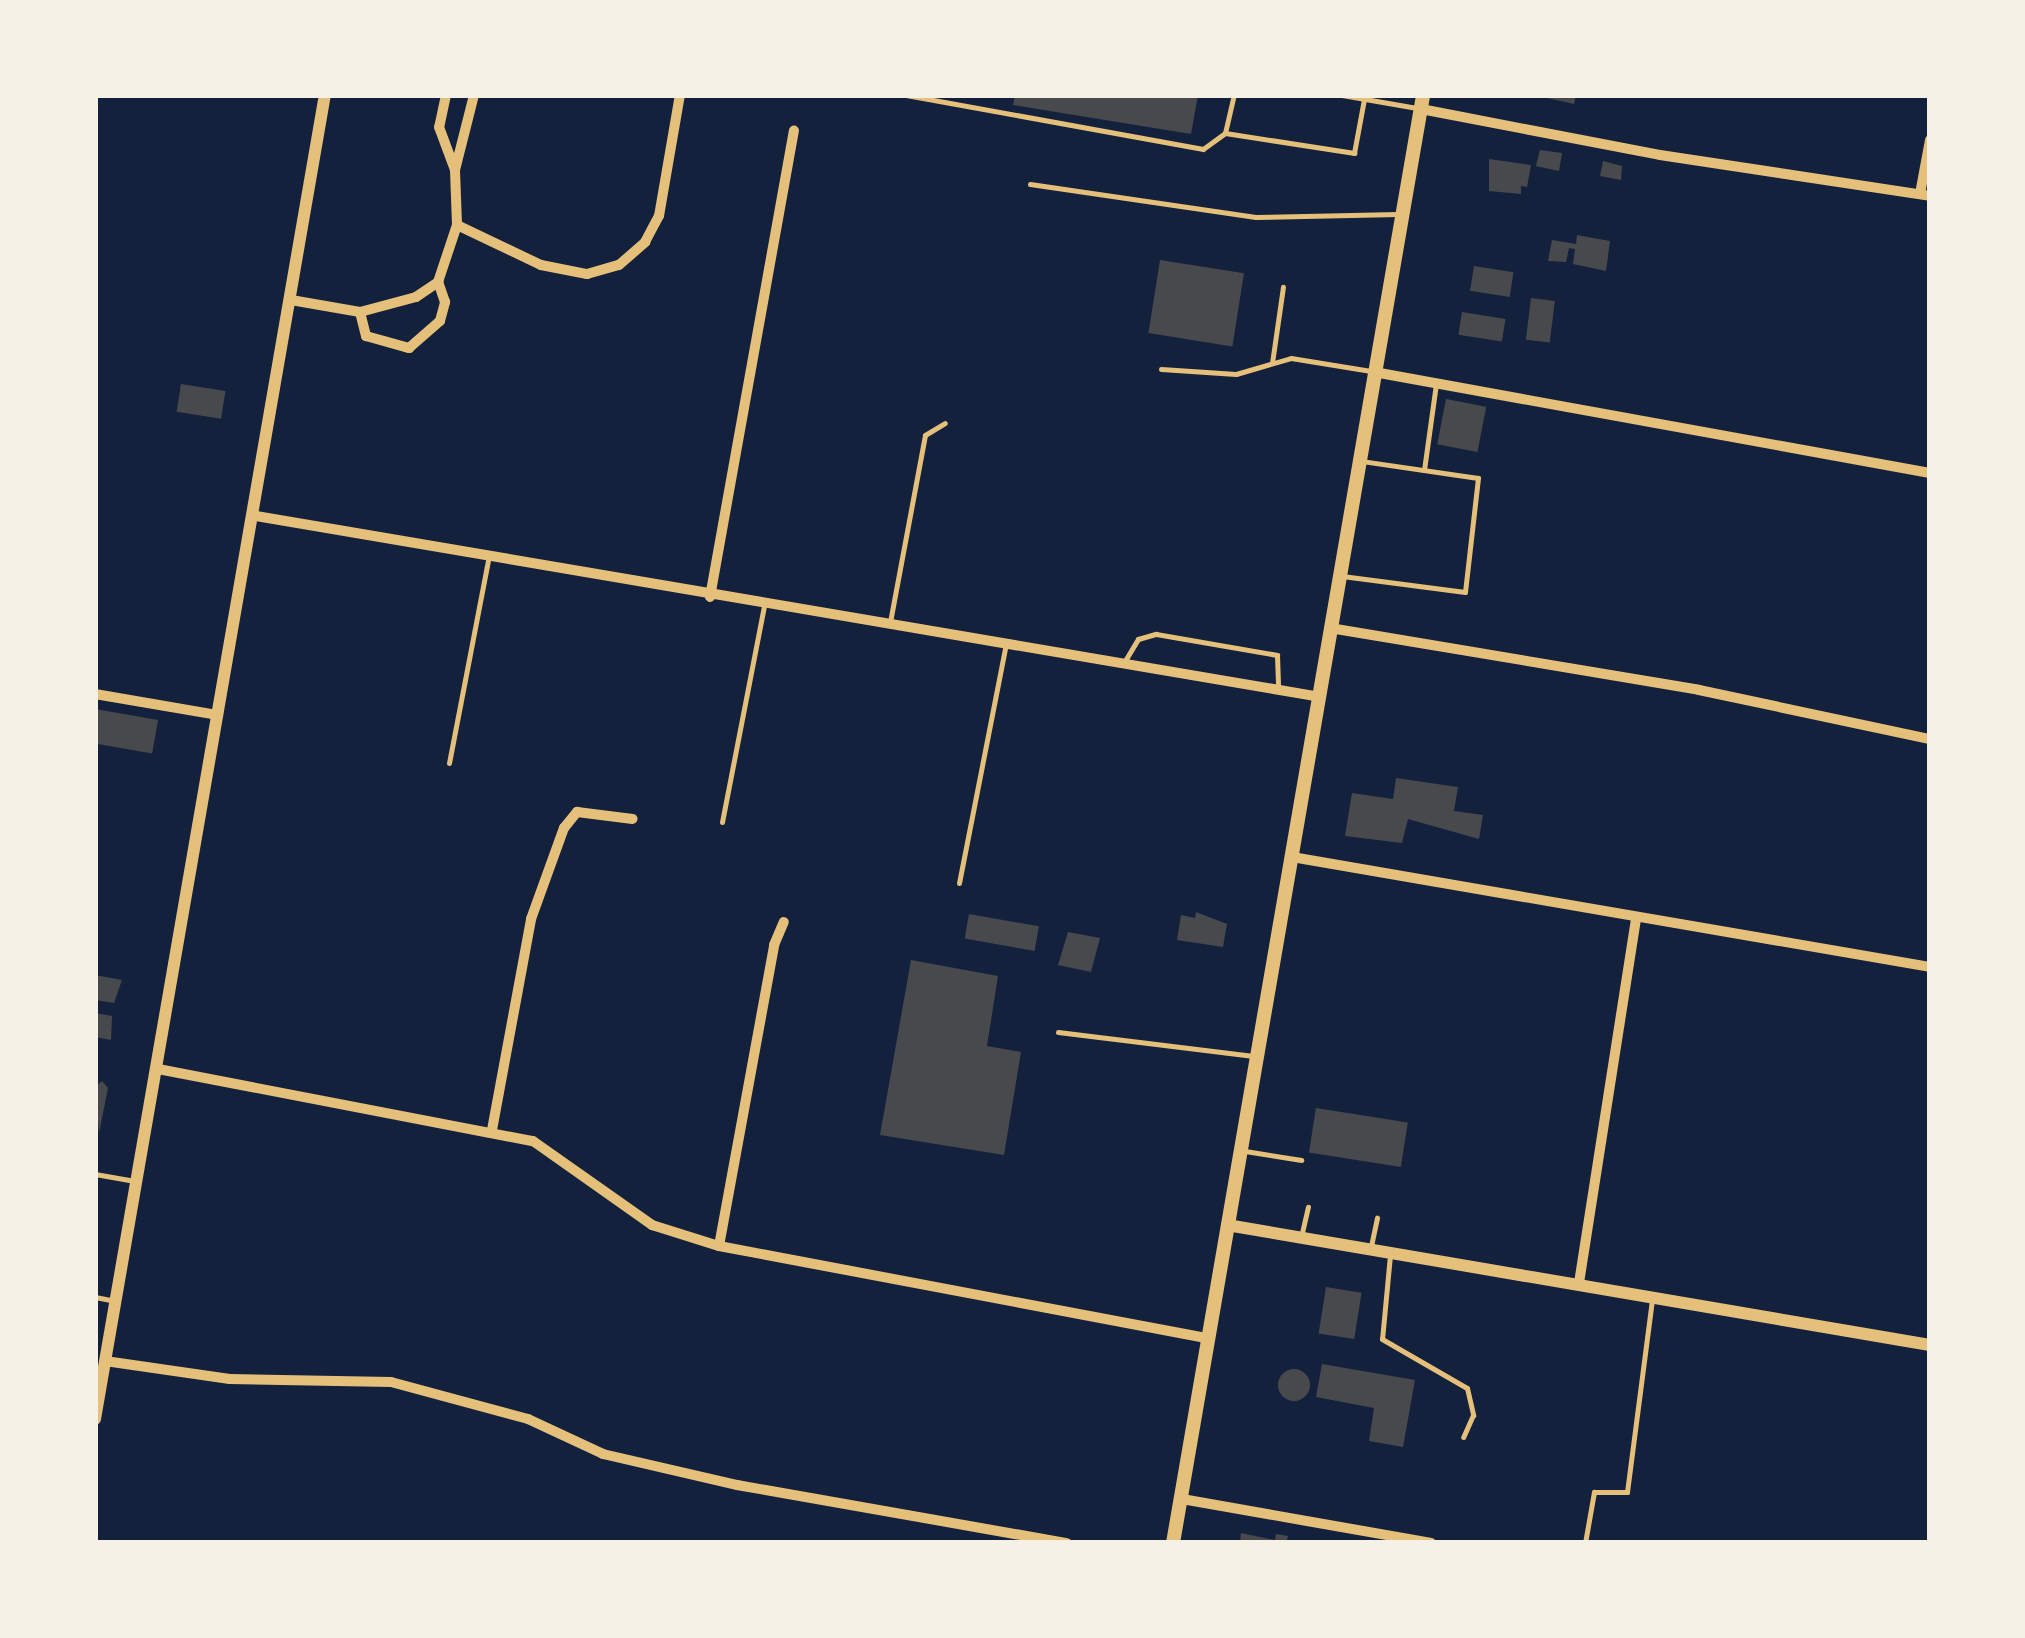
<!DOCTYPE html>
<html>
<head>
<meta charset="utf-8">
<style>
  body { margin:0 }
  #map { position:relative; width:2025px; height:1638px; overflow:hidden; background:#14213d; font-family:Lora,serif }
  div>[style] { position:absolute }
  [style*='--x'] { left:calc(var(--x)*1px); top:calc(var(--y)*1px); width:calc(var(--w)*1px); rotate:calc(var(--a)*1deg) }
  .building>* { inset:0; background:#48494c; transform-origin:0 0 }
  .round { border-radius:50% }
  .service>* { height:5px; margin:-2.5px; padding:0 2.5px; transform-origin:2.5px; border-radius:2.5px; background:#e5c07b }
  .minor>* { height:10px; margin:-5px; padding:0 5px; transform-origin:5px; border-radius:5px; background:#e5c07b }
  .tertiary>* { height:12px; margin:-6px; padding:0 6px; transform-origin:6px; border-radius:6px; background:#e5c07b }
  .secondary>* { height:14px; margin:-7px; padding:0 7px; transform-origin:7px; border-radius:7px; background:#e5c07b }
  span { translate:-50% -50%; white-space:nowrap; text-align:center; line-height:1.15; -webkit-text-stroke:8px #f6f1e7; paint-order:stroke }
  .frame { position:absolute; inset:0; border:98px solid #f6f1e7; pointer-events:none }
</style>
</head>
<body>
<div id="map">
  <div class="building">
    <i style="clip-path:polygon(1015px 95px,1198px 95px,1191px 134px,1013px 105px)"></i>
    <i style="clip-path:polygon(1534px 95px,1576px 95px,1574px 104px)"></i>
    <i style="clip-path:polygon(1540px 150px,1562px 153px,1559px 171px,1536px 166px)"></i>
    <i style="clip-path:polygon(1489px 159px,1531px 165px,1527px 187px,1521px 186px,1521px 194px,1489px 191px)"></i>
    <i style="clip-path:polygon(1603px 161px,1622px 166px,1621px 180px,1600px 176px)"></i>
    <i style="clip-path:polygon(1577px 235px,1610px 241px,1606px 271px,1573px 264px,1575px 249px,1569px 248px,1566px 262px,1548px 261px,1552px 240px,1576px 244px)"></i>
    <i style="left:1160px;top:260px;width:85px;height:74px;rotate:9deg"></i>
    <i style="left:1474px;top:266px;width:40px;height:25px;rotate:9deg"></i>
    <i style="left:1531px;top:298px;width:24px;height:42px;rotate:7deg"></i>
    <i style="left:1462px;top:312px;width:44px;height:23px;rotate:9deg"></i>
    <i style="left:181px;top:384px;width:45px;height:28px;rotate:9deg"></i>
    <i style="left:1446px;top:399px;width:41px;height:46px;rotate:11deg"></i>
    <i style="left:95px;top:709px;width:64px;height:34px;rotate:10deg"></i>
    <i style="clip-path:polygon(1396px 778px,1458px 787px,1454px 811px,1483px 815px,1479px 839px,1408px 819px,1402px 843px,1345px 836px,1352px 793px,1393px 799px)"></i>
    <i style="clip-path:polygon(1196px 912px,1227px 924px,1223px 947px,1177px 940px,1181px 915px,1195px 918px)"></i>
    <i style="left:969px;top:914px;width:71px;height:25px;rotate:10deg"></i>
    <i style="clip-path:polygon(1068px 932px,1100px 938px,1091px 972px,1058px 965px)"></i>
    <i style="clip-path:polygon(911px 960px,998px 976px,987px 1046px,1021px 1052px,1004px 1155px,880px 1135px)"></i>
    <i style="clip-path:polygon(95px 975px,122px 980px,114px 1003px,95px 1000px)"></i>
    <i style="clip-path:polygon(95px 1013px,112px 1016px,111px 1040px,95px 1037px)"></i>
    <i style="clip-path:polygon(102px 1081px,108px 1088px,99px 1133px,95px 1087px)"></i>
    <i style="left:1316px;top:1108px;width:93px;height:45px;rotate:9deg"></i>
    <i style="left:1326px;top:1287px;width:36px;height:47px;rotate:9deg"></i>
    <i style="clip-path:polygon(1322px 1364px,1415px 1380px,1403px 1447px,1369px 1441px,1374px 1408px,1316px 1397px)"></i>
    <i class="round" style="left:1278px;top:1369px;width:32px;height:32px"></i>
    <i style="clip-path:polygon(1241px 1533px,1275px 1540px,1276px 1534px,1288px 1536px,1286px 1543px,1240px 1543px)"></i>
  </div>
  <div class="service">
    <i style="--x:906;--y:95;--w:302;--a:10.3"></i>
    <i style="--x:1203;--y:149;--w:27;--a:-36"></i>
    <i style="--x:1225;--y:133;--w:39;--a:-77"></i>
    <i style="--x:1342;--y:95;--w:76;--a:9.8"></i>
    <i style="--x:1225;--y:133;--w:131;--a:8.8"></i>
    <i style="--x:1354;--y:153;--w:55;--a:-79.5"></i>
    <i style="--x:1030;--y:184;--w:228;--a:8.3"></i>
    <i style="--x:1256;--y:217;--w:142;--a:-1.2"></i>
    <i style="--x:1272;--y:363;--w:77;--a:-81.8"></i>
    <i style="--x:1161;--y:369;--w:75;--a:3.8"></i>
    <i style="--x:1236;--y:374;--w:57;--a:-16.2"></i>
    <i style="--x:1291;--y:358;--w:81;--a:9.2"></i>
    <i style="--x:1424;--y:470;--w:87;--a:-82.1"></i>
    <i style="--x:1342;--y:576;--w:124;--a:7.4"></i>
    <i style="--x:1465;--y:592;--w:115;--a:-83.5"></i>
    <i style="--x:1478;--y:478;--w:117;--a:-171.7"></i>
    <i style="--x:890;--y:622;--w:190;--a:-79.4"></i>
    <i style="--x:925;--y:435;--w:23;--a:-31"></i>
    <i style="--x:1123;--y:664;--w:29;--a:-59"></i>
    <i style="--x:1138;--y:639;--w:19;--a:-16"></i>
    <i style="--x:1156;--y:634;--w:123;--a:9.8"></i>
    <i style="--x:1277;--y:655;--w:35;--a:88"></i>
    <i style="--x:449;--y:763;--w:211;--a:-79.1"></i>
    <i style="--x:722;--y:822;--w:221;--a:-79"></i>
    <i style="--x:959;--y:883;--w:244;--a:-78.9"></i>
    <i style="--x:1058;--y:1032;--w:197;--a:7"></i>
    <i style="--x:1245;--y:1151;--w:57;--a:9.1"></i>
    <i style="--x:95;--y:1174;--w:39;--a:10"></i>
    <i style="--x:1301;--y:1237;--w:31;--a:-77"></i>
    <i style="--x:1371;--y:1246;--w:29;--a:-78"></i>
    <i style="--x:1390;--y:1255;--w:84;--a:95.4"></i>
    <i style="--x:1382;--y:1339;--w:98;--a:30"></i>
    <i style="--x:1467;--y:1388;--w:28;--a:77"></i>
    <i style="--x:1473;--y:1415;--w:24;--a:114"></i>
    <i style="--x:95;--y:1297;--w:21;--a:11"></i>
    <i style="--x:1585;--y:1543;--w:52;--a:-80"></i>
    <i style="--x:1594;--y:1492;--w:33;--a:0"></i>
    <i style="--x:1627;--y:1492;--w:194;--a:-82.6"></i>
  </div>
  <div class="minor">
    <i style="--x:446;--y:95;--w:33;--a:102"></i>
    <i style="--x:439;--y:127;--w:46;--a:69.6"></i>
    <i style="--x:1421;--y:109;--w:243;--a:10.9"></i>
    <i style="--x:1660;--y:155;--w:273;--a:8.6"></i>
    <i style="--x:1920;--y:194;--w:55;--a:-79.5"></i>
    <i style="--x:457;--y:225;--w:93;--a:25.5"></i>
    <i style="--x:541;--y:265;--w:47;--a:11.1"></i>
    <i style="--x:587;--y:274;--w:33;--a:-16"></i>
    <i style="--x:619;--y:265;--w:35;--a:-41"></i>
    <i style="--x:645;--y:242;--w:30;--a:-62"></i>
    <i style="--x:659;--y:216;--w:123;--a:-80.2"></i>
    <i style="--x:291;--y:300;--w:70;--a:9.9"></i>
    <i style="--x:360;--y:312;--w:58;--a:-15"></i>
    <i style="--x:416;--y:297;--w:27;--a:-34"></i>
    <i style="--x:438;--y:282;--w:60;--a:-71.6"></i>
    <i style="--x:457;--y:225;--w:55;--a:-92.1"></i>
    <i style="--x:455;--y:170;--w:77;--a:-75.8"></i>
    <i style="--x:360;--y:312;--w:25;--a:76"></i>
    <i style="--x:366;--y:336;--w:45;--a:15.6"></i>
    <i style="--x:409;--y:348;--w:41;--a:-41.1"></i>
    <i style="--x:440;--y:321;--w:20;--a:-75"></i>
    <i style="--x:445;--y:302;--w:21;--a:-109"></i>
    <i style="--x:1374;--y:372;--w:565;--a:10.3"></i>
    <i style="--x:256;--y:516;--w:1079;--a:9.65"></i>
    <i style="--x:710;--y:597;--w:474;--a:-79.8"></i>
    <i style="--x:1330;--y:628;--w:374;--a:9.5"></i>
    <i style="--x:1699;--y:690;--w:236;--a:12"></i>
    <i style="--x:95;--y:694;--w:125;--a:9.7"></i>
    <i style="--x:1292;--y:857;--w:647;--a:9.78"></i>
    <i style="--x:158;--y:1069;--w:382;--a:10.9"></i>
    <i style="--x:533;--y:1141;--w:146;--a:35.2"></i>
    <i style="--x:652;--y:1225;--w:70;--a:17.4"></i>
    <i style="--x:719;--y:1246;--w:497;--a:10.7"></i>
    <i style="--x:492;--y:1130;--w:215;--a:-79.5"></i>
    <i style="--x:531;--y:919;--w:97;--a:-70.1"></i>
    <i style="--x:564;--y:828;--w:21;--a:-51"></i>
    <i style="--x:577;--y:812;--w:56;--a:7.1"></i>
    <i style="--x:719;--y:1246;--w:306;--a:-79.6"></i>
    <i style="--x:774;--y:945;--w:25;--a:-67"></i>
    <i style="--x:1579;--y:1283;--w:370;--a:-81.1"></i>
    <i style="--x:105;--y:1361;--w:126;--a:8.2"></i>
    <i style="--x:230;--y:1379;--w:161;--a:1.1"></i>
    <i style="--x:391;--y:1382;--w:142;--a:15.1"></i>
    <i style="--x:528;--y:1419;--w:83;--a:25"></i>
    <i style="--x:603;--y:1454;--w:138;--a:13"></i>
    <i style="--x:737;--y:1485;--w:335;--a:10"></i>
    <i style="--x:1182;--y:1499;--w:253;--a:10"></i>
  </div>
  <div class="tertiary">
    <i style="--x:1227;--y:1225;--w:713;--a:9.69"></i>
    <i style="--x:95;--y:1419;--w:1344;--a:-80.15"></i>
  </div>
  <div class="secondary">
    <i style="--x:1173;--y:1543;--w:1469;--a:-80.2"></i>
  </div>
  <div class="frame"></div>
</div>
</body>
</html>
